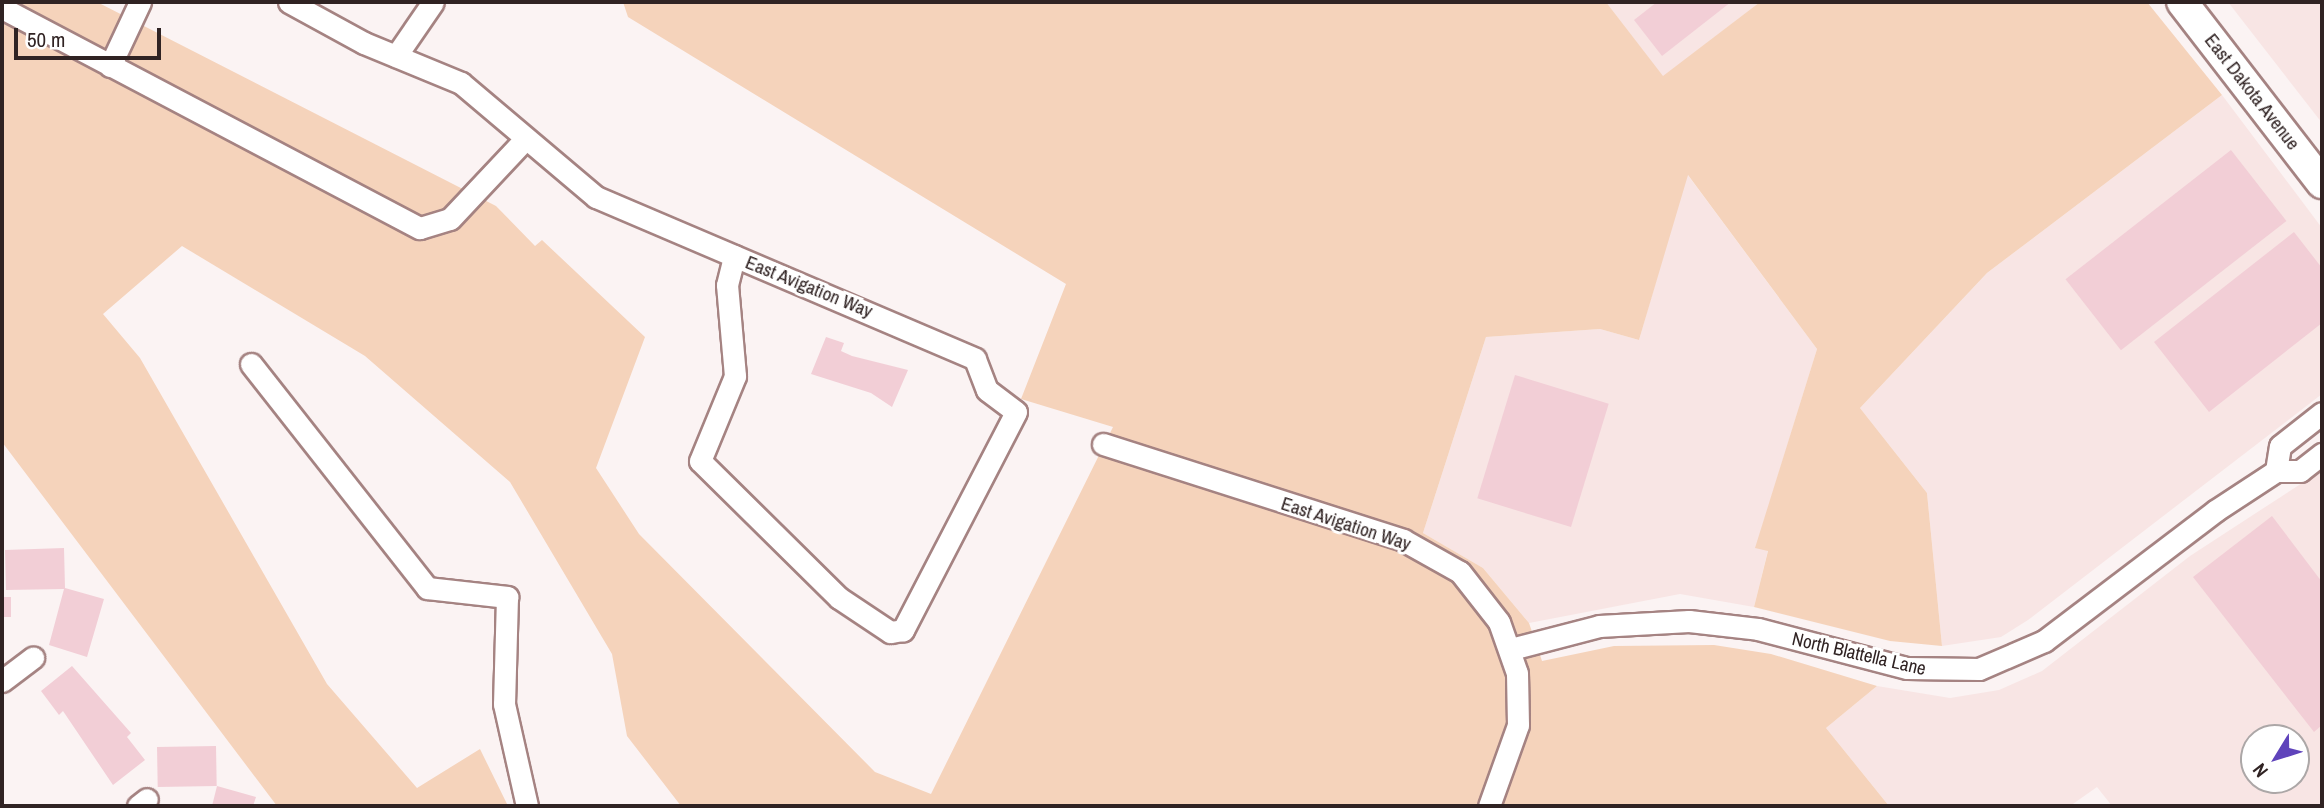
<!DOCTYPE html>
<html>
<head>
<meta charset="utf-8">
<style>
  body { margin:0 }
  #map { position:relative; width:2324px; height:808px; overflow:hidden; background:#fbf3f3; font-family:"Archivo Narrow",sans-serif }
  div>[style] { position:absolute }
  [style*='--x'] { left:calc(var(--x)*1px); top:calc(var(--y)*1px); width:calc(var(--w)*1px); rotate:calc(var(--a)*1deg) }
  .built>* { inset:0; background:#f8e5e4 }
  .green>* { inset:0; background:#f5d3bb }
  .building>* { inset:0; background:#f2ced6; transform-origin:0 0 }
  .roads { filter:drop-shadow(2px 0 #a58382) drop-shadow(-2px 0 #a58382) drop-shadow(0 2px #a58382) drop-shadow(0 -2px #a58382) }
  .street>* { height:21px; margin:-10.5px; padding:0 10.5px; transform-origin:10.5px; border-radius:10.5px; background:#fff }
  .secondary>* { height:30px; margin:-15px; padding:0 15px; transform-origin:15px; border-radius:15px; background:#fff }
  span { translate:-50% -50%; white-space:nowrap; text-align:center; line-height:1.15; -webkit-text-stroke:6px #fff; paint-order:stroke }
  .street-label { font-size:19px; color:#302323 }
  .frame { position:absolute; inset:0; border:4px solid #302323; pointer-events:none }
  .north { position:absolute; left:2240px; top:724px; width:70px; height:70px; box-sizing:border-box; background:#fff; border:2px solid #aca7a7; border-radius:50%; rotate:232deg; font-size:19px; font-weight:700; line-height:28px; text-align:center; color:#302323 }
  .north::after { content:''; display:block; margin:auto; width:24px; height:32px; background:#5f43bb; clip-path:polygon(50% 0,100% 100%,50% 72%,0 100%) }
  .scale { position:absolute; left:14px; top:28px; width:147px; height:32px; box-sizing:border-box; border:4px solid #302323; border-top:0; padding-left:9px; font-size:21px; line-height:24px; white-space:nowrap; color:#302323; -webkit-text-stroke:5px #fff; paint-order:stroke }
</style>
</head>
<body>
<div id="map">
  <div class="built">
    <i style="clip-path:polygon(1606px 2px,1760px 2px,1663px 77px)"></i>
    <i style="clip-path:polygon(2228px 2px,2322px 2px,2322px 123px)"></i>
    <i style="clip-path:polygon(2222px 95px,2322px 228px,2322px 394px,2028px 620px,2001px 637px,1942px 646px,1927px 493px,1860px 408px,1987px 273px)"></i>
    <i style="clip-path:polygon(1687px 174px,1817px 349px,1756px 547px,1768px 550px,1754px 607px,1680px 594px,1529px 623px,1483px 568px,1423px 533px,1486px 337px,1600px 329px,1639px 340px)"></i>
    <i style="clip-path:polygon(evenodd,2322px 470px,2322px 806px,2112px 806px,2097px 787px,2070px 806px,1889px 806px,1826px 728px,1877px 686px,1950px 698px,1999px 690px,2042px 671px,2190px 556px,2322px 470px,2254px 738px,2296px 738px,2296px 780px,2254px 780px,2254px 738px)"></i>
  </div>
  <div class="green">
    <i style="clip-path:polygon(2px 2px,97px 2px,496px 206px,535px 246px,542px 240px,645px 337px,596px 468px,639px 534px,875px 772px,931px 794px,1113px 427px,1021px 399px,1066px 284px,628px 17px,623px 2px,1606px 2px,1663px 76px,1760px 2px,2147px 2px,2222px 95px,1987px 273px,1860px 408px,1927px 493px,1942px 646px,1890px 641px,1754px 607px,1768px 551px,1755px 548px,1817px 349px,1688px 175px,1639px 340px,1600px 329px,1486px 337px,1423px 533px,1483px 568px,1529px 623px,1542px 661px,1614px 646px,1714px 645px,1771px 654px,1877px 686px,1826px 728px,1889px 806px,681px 806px,627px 736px,612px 654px,510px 482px,365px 356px,182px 246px,103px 314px,140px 358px,327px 684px,417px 788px,480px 749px,508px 806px,277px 806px,2px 442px)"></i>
  </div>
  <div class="building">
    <i style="clip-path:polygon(1657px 2px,1731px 2px,1662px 56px,1634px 20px)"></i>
    <i style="left:2231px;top:150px;width:90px;height:210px;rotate:52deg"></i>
    <i style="clip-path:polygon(2294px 232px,2322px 268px,2322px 323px,2209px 412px,2154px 342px)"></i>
    <i style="clip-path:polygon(826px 337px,844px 343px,841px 351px,852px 356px,908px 370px,892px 407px,871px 393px,811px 374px)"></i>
    <i style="left:1515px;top:375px;width:98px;height:129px;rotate:17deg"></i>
    <i style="clip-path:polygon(2272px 516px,2322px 582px,2322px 725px,2314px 732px,2193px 577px)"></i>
    <i style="clip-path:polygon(64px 548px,65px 588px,104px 599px,87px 657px,49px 645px,64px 589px,6px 590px,5px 550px)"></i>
    <i style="left:2px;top:597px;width:9px;height:20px"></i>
    <i style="clip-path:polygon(72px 666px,131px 733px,127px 737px,145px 760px,113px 785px,63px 711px,59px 715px,41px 691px)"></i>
    <i style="left:216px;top:746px;width:40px;height:59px;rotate:89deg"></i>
    <i style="clip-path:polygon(217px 786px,256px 797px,253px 806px,212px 806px)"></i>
  </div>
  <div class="roads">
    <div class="street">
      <i style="--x:289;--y:2;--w:85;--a:28.7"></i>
      <i style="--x:364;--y:43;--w:105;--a:22.4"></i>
      <i style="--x:461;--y:83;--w:177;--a:40.2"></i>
      <i style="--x:596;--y:197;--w:412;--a:23.1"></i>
      <i style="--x:975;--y:359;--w:33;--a:69"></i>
      <i style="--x:987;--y:390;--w:36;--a:37"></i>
      <i style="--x:1016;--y:412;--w:246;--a:117.4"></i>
      <i style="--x:903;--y:630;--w:13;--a:171"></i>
      <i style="--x:890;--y:632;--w:61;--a:-146.3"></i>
      <i style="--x:839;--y:598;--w:195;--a:-135.4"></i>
      <i style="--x:700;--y:461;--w:92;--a:-67.6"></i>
      <i style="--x:735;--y:376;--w:91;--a:-95"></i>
      <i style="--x:727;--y:285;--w:30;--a:-76"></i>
      <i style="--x:2;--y:8;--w:472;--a:27.8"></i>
      <i style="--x:420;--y:228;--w:31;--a:-17"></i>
      <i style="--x:450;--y:219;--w:110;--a:-46.8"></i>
      <i style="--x:396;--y:56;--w:65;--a:-55.6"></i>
      <i style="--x:110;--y:66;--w:71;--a:-64.9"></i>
      <i style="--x:251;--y:364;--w:285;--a:51.8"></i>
      <i style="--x:427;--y:588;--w:81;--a:6.4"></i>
      <i style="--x:507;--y:597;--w:107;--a:91.6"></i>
      <i style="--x:504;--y:704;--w:105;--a:77.3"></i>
      <i style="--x:1103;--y:444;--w:315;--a:17.7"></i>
      <i style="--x:1403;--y:540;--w:65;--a:29.3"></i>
      <i style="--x:1460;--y:572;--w:63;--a:52"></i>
      <i style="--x:1499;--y:622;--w:54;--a:70.6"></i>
      <i style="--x:1517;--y:673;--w:52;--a:88.9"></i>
      <i style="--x:1518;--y:725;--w:86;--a:109.7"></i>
      <i style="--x:2276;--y:471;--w:25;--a:-81"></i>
      <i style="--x:2280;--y:446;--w:53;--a:-38.2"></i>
      <i style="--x:1511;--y:649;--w:91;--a:-14.6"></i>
      <i style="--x:1599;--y:626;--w:90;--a:-3.2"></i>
      <i style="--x:1689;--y:621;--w:69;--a:6.6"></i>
      <i style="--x:1758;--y:629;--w:154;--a:14.7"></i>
      <i style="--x:1907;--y:668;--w:72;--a:0.8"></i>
      <i style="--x:1979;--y:669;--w:71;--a:-23.3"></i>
      <i style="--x:2044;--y:641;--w:215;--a:-37.2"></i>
      <i style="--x:2215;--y:511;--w:73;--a:-33.3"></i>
      <i style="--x:2276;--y:471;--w:24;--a:0"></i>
      <i style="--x:2300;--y:471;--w:28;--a:-38"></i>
      <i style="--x:2;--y:681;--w:39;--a:-37"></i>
      <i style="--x:138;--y:806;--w:11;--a:-38"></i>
    </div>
    <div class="secondary">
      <i style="--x:2182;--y:2;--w:229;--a:52.3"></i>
    </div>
  </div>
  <div class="street-label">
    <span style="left:2252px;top:92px;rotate:52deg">East Dakota Avenue</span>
    <span style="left:809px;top:287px;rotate:22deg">East Avigation Way</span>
    <span style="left:1346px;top:524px;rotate:18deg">East Avigation Way</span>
    <span style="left:1859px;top:654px;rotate:13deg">North Blattella Lane</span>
  </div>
  <div class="frame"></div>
  <div class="north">N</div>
  <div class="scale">50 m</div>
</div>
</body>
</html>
